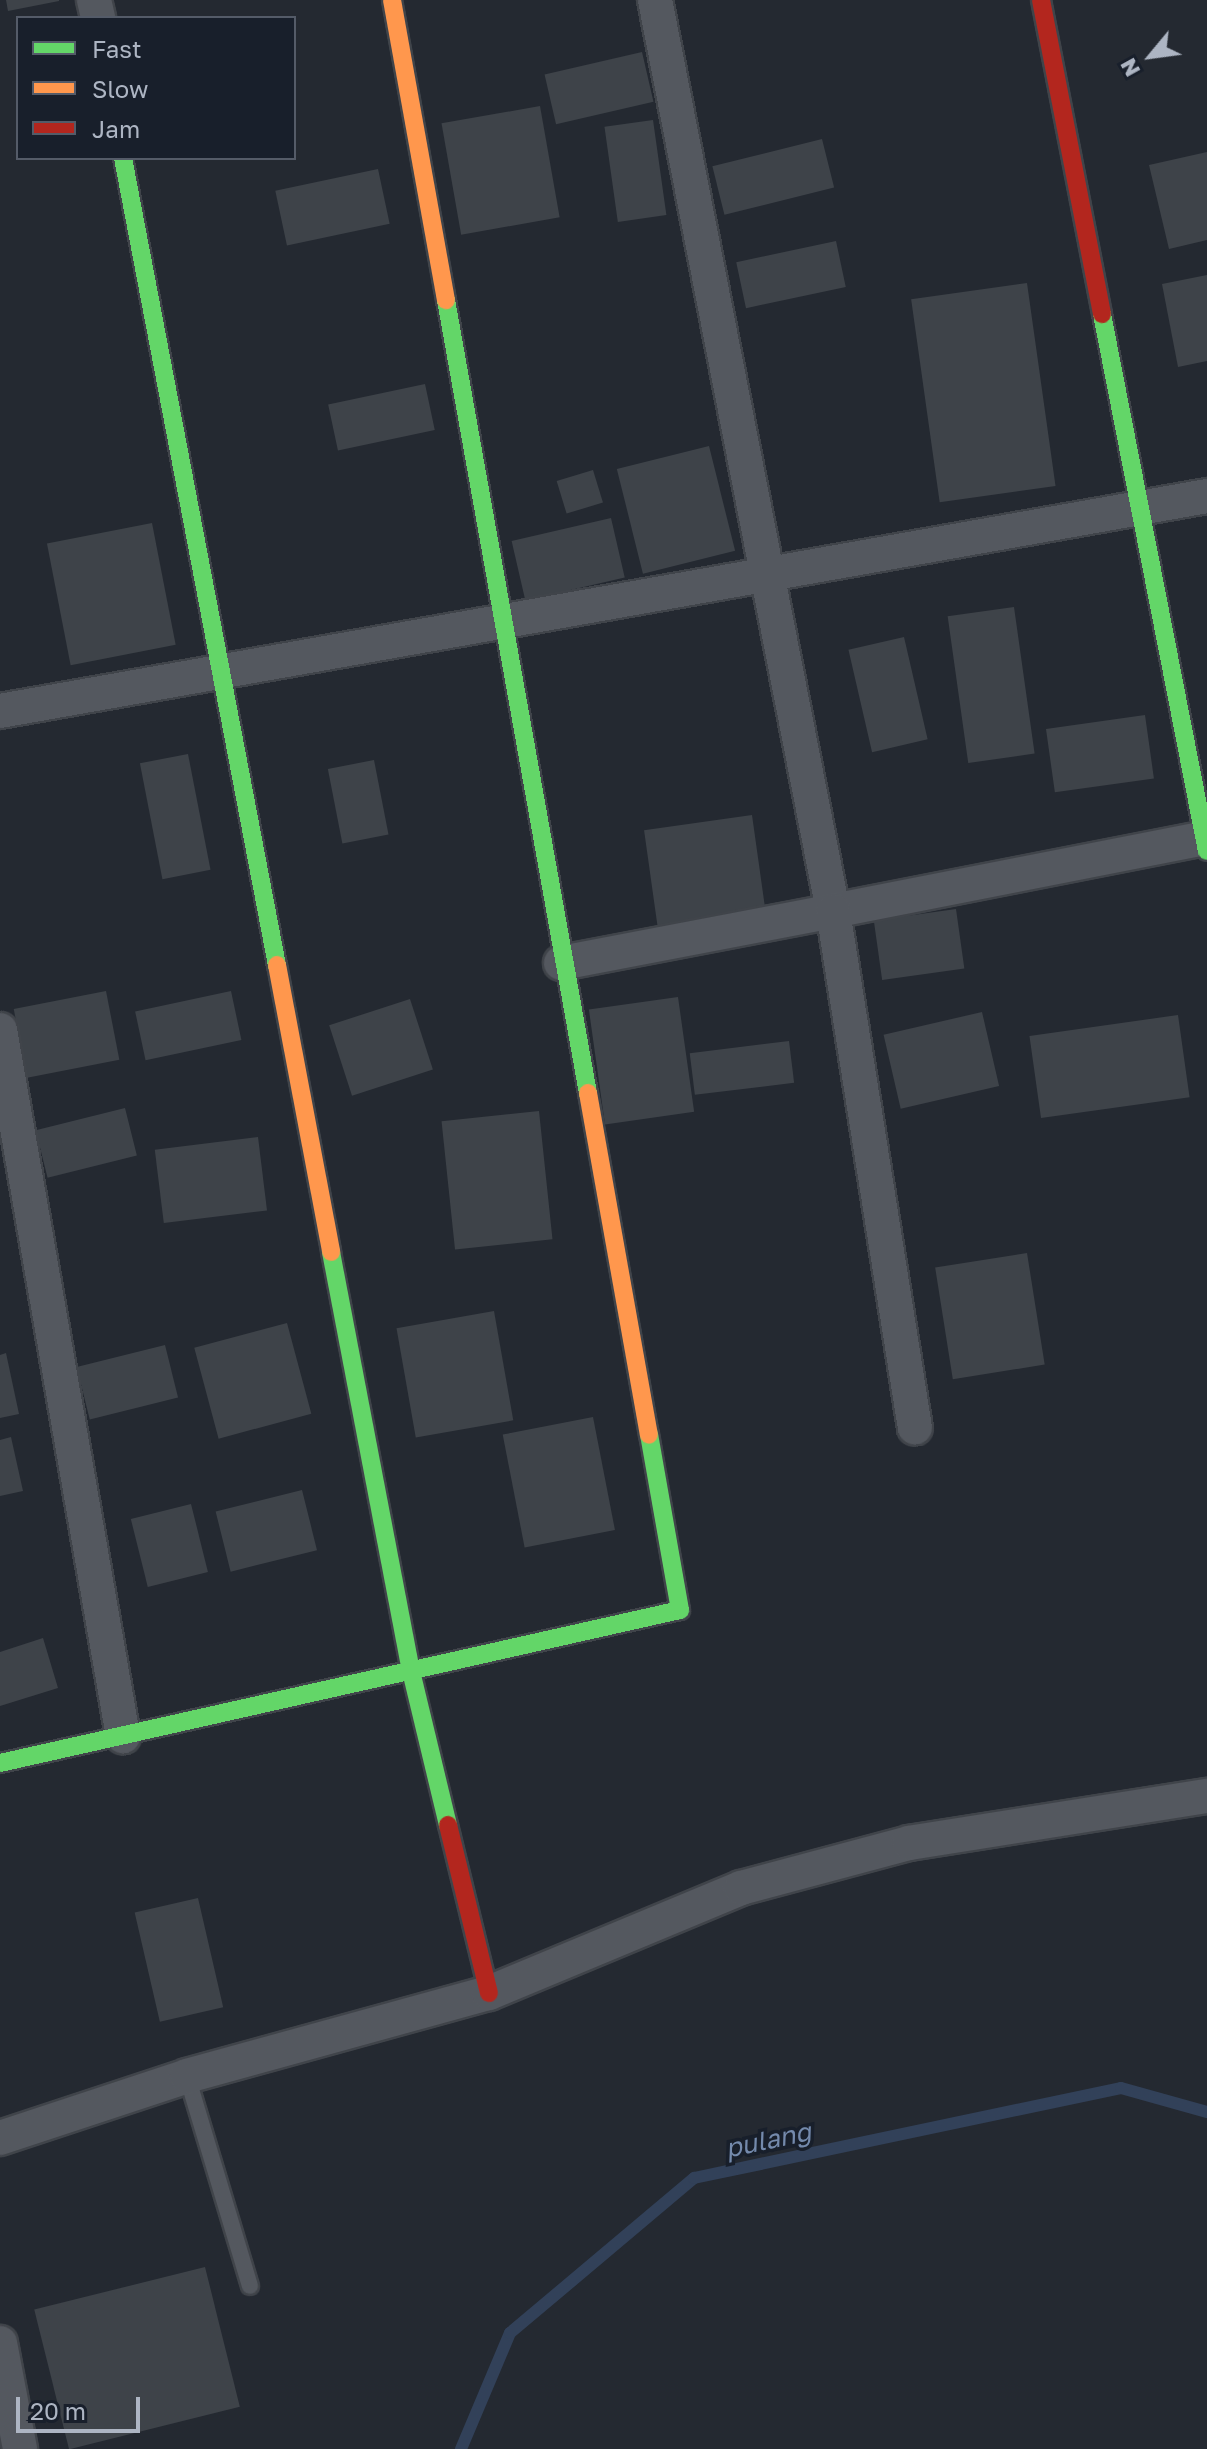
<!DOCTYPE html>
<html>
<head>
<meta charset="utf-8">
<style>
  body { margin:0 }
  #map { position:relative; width:1207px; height:2449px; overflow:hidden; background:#242931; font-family:"Golos Text",sans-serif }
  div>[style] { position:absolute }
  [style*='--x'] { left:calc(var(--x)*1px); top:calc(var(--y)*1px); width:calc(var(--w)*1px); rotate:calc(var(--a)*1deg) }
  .stream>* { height:12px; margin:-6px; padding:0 6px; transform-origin:6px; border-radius:6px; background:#324159 }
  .building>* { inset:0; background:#3e4349; transform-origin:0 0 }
  .roads { filter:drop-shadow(2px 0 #40444a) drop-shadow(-2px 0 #40444a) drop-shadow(0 2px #40444a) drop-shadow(0 -2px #40444a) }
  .lane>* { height:16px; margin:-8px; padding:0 8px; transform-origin:8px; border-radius:8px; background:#54585f }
  .street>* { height:34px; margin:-17px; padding:0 17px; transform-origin:17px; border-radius:17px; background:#54585f }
  .fast>* { height:18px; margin:-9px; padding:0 9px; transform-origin:9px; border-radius:9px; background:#63d668 }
  .slow>* { height:18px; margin:-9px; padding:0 9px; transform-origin:9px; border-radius:9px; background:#ff974d }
  .jam>* { height:18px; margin:-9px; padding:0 9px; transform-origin:9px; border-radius:9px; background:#b3261e }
  span { translate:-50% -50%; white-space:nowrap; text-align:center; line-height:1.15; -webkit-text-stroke:7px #181f2b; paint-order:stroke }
  .water-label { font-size:26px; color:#748aac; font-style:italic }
  .legend { position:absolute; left:16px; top:16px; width:280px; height:144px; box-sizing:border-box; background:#181f2b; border:2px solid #545b68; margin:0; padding:10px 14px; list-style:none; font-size:24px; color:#adb5c3 }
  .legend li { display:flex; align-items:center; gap:16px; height:40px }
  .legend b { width:40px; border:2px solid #545b68 }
  .north { position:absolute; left:1111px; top:16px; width:80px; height:80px; -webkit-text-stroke:6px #181f2b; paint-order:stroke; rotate:241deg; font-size:22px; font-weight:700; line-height:32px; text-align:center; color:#adb5c3 }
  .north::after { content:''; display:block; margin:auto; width:28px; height:36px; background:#adb5c3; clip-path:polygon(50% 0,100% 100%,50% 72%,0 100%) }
  .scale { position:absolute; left:16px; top:2397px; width:124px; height:36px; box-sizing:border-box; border:4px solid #adb5c3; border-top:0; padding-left:10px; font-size:24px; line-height:28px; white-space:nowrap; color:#adb5c3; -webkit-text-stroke:6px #181f2b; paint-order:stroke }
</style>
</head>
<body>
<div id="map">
  <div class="stream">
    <i style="--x:461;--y:2449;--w:126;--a:-67.1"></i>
    <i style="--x:510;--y:2333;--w:241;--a:-40.1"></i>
    <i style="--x:694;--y:2178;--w:436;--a:-11.9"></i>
    <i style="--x:1121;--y:2088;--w:89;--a:15.6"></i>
  </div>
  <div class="building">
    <i style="clip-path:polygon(6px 0,59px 0,59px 1px,8px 11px)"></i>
    <i style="left:642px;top:52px;width:51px;height:100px;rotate:77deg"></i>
    <i style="left:540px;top:106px;width:113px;height:100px;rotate:80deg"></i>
    <i style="left:653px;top:120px;width:96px;height:49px;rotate:82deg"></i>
    <i style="left:822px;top:139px;width:50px;height:113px;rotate:76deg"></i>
    <i style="clip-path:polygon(1207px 152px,1207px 240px,1169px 249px,1149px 165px)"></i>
    <i style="left:378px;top:169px;width:56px;height:105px;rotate:78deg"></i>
    <i style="left:836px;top:241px;width:47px;height:102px;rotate:78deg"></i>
    <i style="clip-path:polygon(1207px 275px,1207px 361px,1178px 367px,1162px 284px)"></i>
    <i style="left:1027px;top:283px;width:205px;height:117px;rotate:82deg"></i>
    <i style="left:425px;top:384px;width:47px;height:99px;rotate:78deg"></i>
    <i style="left:709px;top:446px;width:108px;height:95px;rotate:76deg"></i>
    <i style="left:593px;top:470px;width:34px;height:38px;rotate:73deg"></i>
    <i style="left:611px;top:518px;width:61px;height:102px;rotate:77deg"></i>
    <i style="left:152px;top:523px;width:124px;height:107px;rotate:79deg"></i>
    <i style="left:1014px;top:607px;width:148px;height:67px;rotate:82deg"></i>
    <i style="left:904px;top:637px;width:105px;height:57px;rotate:77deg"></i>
    <i style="left:1145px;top:715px;width:64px;height:100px;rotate:82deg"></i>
    <i style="left:188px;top:754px;width:118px;height:49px;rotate:79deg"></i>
    <i style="left:374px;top:760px;width:76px;height:47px;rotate:79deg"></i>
    <i style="left:752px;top:815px;width:103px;height:109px;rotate:82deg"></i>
    <i style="left:956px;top:909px;width:60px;height:83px;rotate:82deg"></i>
    <i style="left:106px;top:991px;width:70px;height:94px;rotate:79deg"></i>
    <i style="left:231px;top:991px;width:50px;height:98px;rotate:78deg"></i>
    <i style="left:678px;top:997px;width:116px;height:90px;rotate:82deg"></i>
    <i style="left:410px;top:999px;width:74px;height:85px;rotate:72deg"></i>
    <i style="left:982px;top:1012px;width:76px;height:101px;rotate:77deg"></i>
    <i style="left:1178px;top:1015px;width:83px;height:150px;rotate:82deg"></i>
    <i style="left:789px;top:1041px;width:42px;height:100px;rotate:83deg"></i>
    <i style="left:125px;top:1108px;width:49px;height:92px;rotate:76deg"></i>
    <i style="left:539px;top:1111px;width:129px;height:98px;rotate:84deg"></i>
    <i style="left:258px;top:1137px;width:74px;height:104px;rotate:83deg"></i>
    <i style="left:1027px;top:1253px;width:113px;height:93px;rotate:81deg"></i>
    <i style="left:494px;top:1311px;width:111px;height:99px;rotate:80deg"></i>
    <i style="left:287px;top:1323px;width:94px;height:96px;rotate:75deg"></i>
    <i style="left:165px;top:1345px;width:54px;height:91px;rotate:76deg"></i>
    <i style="clip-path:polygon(6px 1353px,19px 1414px,0 1418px,0 1355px)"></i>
    <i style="left:593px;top:1417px;width:115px;height:92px;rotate:79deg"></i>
    <i style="clip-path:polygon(11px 1437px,23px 1491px,0 1496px,0 1440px)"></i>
    <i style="left:302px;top:1490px;width:62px;height:89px;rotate:76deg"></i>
    <i style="left:191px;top:1504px;width:70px;height:62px;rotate:76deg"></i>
    <i style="clip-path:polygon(43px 1638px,58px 1688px,0 1706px,0 1652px)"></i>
    <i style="left:198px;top:1898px;width:112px;height:65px;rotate:77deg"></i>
    <i style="left:205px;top:2267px;width:144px;height:176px;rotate:76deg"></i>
  </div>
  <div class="roads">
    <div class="lane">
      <i style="--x:187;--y:2076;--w:219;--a:73.3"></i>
    </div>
    <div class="street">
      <i style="--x:94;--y:0;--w:18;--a:77"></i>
      <i style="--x:655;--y:0;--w:928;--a:78.94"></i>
      <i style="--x:833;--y:911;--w:378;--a:-11.1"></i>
      <i style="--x:0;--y:711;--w:1226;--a:-10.1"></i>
      <i style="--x:561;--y:963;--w:277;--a:-10.8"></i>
      <i style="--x:833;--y:911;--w:523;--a:80.99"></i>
      <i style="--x:0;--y:1030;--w:717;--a:80.12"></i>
      <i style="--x:0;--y:2138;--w:197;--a:-18.3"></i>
      <i style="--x:187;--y:2076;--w:313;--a:-15.4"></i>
      <i style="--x:489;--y:1993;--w:273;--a:-22.6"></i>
      <i style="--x:741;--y:1888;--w:174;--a:-15"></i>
      <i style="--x:909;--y:1843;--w:302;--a:-9"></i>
      <i style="--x:0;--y:2343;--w:108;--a:79.3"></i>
    </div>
    <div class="fast">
      <i style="--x:123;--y:158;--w:822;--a:79.2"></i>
      <i style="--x:446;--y:300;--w:806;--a:79.85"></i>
      <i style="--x:1102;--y:314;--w:547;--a:78.94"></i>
      <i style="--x:331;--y:1252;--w:427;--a:79.2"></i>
      <i style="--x:411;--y:1671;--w:158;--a:76.5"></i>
      <i style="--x:0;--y:1763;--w:697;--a:-12.68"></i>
      <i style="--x:680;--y:1610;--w:178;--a:-100"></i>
    </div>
    <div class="slow">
      <i style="--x:392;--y:0;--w:305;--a:79.8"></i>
      <i style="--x:277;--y:965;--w:292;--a:79.3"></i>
      <i style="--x:588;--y:1093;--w:347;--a:79.9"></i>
    </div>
    <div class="jam">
      <i style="--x:1041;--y:0;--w:320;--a:79"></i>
      <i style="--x:448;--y:1825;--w:173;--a:76.3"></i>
    </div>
  </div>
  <div class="water-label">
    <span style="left:768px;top:2140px;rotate:-12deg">pulang</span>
  </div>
  <ul class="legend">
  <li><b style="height:10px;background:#63d668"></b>Fast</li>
  <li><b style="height:10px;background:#ff974d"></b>Slow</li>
  <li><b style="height:10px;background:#b3261e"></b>Jam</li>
  </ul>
  <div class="north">N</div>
  <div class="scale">20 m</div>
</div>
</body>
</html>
